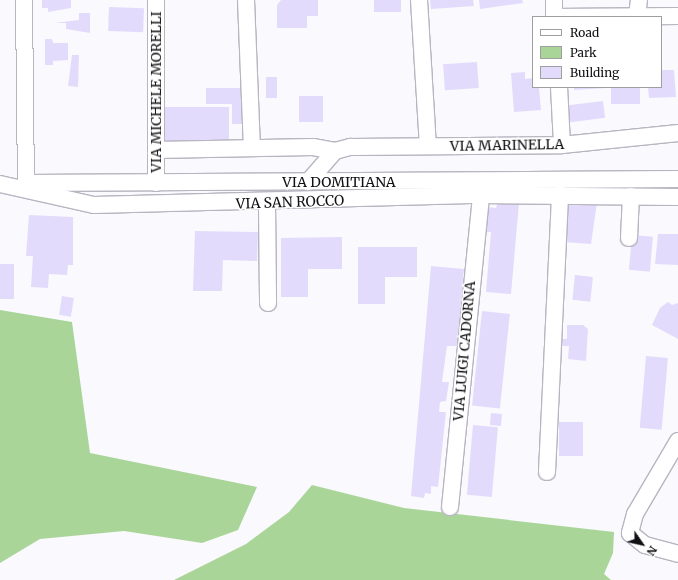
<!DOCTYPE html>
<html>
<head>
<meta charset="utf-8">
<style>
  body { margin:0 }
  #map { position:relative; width:678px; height:580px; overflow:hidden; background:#faf9fe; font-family:Merriweather,serif }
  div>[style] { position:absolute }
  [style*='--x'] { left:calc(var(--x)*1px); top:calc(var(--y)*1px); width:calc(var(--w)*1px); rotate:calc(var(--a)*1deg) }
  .green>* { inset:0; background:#aad599 }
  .building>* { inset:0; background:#e3dbfb; transform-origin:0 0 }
  .roads { filter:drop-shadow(1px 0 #b8b5c1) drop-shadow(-1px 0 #b8b5c1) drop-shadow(0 1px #b8b5c1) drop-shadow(0 -1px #b8b5c1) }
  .minor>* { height:16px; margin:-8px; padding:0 8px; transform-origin:8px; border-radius:8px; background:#fff }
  span { translate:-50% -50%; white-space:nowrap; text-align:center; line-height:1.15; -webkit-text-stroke:3px #fff; paint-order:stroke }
  .street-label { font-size:14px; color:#100f13 }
  .legend { position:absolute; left:532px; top:16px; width:130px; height:72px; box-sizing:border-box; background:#fff; border:1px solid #9f9fa1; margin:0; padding:5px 7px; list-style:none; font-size:12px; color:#100f13 }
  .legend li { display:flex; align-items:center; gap:8px; height:20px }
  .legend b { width:20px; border:1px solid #9f9fa1 }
  .north { position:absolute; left:622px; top:524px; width:40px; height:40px; -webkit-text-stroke:3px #fff; paint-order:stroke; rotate:124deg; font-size:11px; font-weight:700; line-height:16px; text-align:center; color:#100f13 }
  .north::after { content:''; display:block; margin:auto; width:14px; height:18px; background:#100f13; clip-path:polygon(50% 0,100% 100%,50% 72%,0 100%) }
</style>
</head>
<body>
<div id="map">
  <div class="green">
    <i style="clip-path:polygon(0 310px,72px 322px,90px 453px,257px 487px,238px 530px,202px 543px,124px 531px,40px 539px,0 563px)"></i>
    <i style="clip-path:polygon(312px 485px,404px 508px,614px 532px,613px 553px,604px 574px,611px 580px,174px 580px,246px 544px,289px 512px)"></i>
  </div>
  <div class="building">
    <i style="clip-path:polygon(42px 0,71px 0,71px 8px,48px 12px,48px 8px,42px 8px)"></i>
    <i style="clip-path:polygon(281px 0,318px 0,318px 16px,307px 16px,307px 28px,277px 28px,277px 5px)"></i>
    <i style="left:374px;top:0;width:27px;height:12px"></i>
    <i style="clip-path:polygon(430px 0,473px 0,474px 6px,431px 9px)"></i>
    <i style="clip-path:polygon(479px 0,522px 0,523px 3px,480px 9px)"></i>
    <i style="left:109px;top:7px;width:35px;height:24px;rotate:2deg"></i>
    <i style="clip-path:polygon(79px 13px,90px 13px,90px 33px,66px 29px,66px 23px,54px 23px,79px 20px)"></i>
    <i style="clip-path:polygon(45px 39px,52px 39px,53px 43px,68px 43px,68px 60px,53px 61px,53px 65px,45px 65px)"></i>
    <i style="clip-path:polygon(72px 55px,79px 55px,78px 87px,68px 86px)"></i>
    <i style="left:477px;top:62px;width:26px;height:34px;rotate:86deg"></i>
    <i style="clip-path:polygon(661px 70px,674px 70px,676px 97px,649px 98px,648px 87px,661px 87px)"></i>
    <i style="clip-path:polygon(525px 72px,525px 79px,533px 78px,533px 87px,539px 87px,541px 110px,514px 112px,511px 73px)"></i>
    <i style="left:266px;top:77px;width:11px;height:21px"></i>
    <i style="clip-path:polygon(574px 87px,607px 87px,607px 88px,574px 90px)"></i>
    <i style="left:611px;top:87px;width:29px;height:17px"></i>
    <i style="clip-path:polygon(206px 88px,243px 88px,244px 124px,232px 124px,232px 104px,206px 104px)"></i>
    <i style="left:323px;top:96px;width:26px;height:24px;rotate:90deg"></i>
    <i style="left:603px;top:101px;width:17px;height:35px;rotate:83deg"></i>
    <i style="left:164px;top:107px;width:65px;height:34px"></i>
    <i style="clip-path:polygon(566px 201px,597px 202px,591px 244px,564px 242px)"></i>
    <i style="clip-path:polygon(498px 202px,519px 203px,511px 294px,486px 292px,491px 232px,485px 232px,488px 207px,496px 208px)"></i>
    <i style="clip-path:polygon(29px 215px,73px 217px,73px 265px,68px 265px,67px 275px,49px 274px,48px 288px,31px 287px,33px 256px,26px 256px)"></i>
    <i style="clip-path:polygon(195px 231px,258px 232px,257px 261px,223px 260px,222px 291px,193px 291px)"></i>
    <i style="clip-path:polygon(658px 234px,678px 234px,678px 265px,655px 264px)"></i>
    <i style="left:632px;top:235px;width:21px;height:35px;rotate:5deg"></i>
    <i style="clip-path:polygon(342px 237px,342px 269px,308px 269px,308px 297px,281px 297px,281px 238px)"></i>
    <i style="clip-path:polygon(358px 247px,417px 247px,417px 277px,385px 277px,385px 304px,358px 304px)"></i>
    <i style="left:0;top:264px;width:14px;height:35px"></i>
    <i style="clip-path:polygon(431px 266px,464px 269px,457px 346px,447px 346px,442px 382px,449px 382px,446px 401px,440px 402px,439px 412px,446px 412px,438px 487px,431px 486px,431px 494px,425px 493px,424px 498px,411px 496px)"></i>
    <i style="left:575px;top:275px;width:18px;height:25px;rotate:6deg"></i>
    <i style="left:62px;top:296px;width:12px;height:19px;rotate:9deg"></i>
    <i style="clip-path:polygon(668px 302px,672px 305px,678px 303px,678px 339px,652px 325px,660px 308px)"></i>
    <i style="left:482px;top:311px;width:28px;height:95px;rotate:6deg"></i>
    <i style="clip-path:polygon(567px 325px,583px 325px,588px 329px,586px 361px,568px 359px,569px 346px,562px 346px,562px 339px,567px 339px)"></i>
    <i style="left:646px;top:356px;width:22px;height:72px;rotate:5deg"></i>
    <i style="left:491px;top:413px;width:11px;height:12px;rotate:5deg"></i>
    <i style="left:559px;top:422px;width:24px;height:34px"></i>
    <i style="left:473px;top:425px;width:25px;height:70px;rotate:5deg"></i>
  </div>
  <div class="roads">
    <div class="minor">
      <i style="--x:24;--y:0;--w:183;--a:89.4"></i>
      <i style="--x:246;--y:0;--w:148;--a:87.7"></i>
      <i style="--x:419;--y:0;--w:146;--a:86.5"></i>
      <i style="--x:554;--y:0;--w:17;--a:90"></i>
      <i style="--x:637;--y:16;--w:16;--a:-83"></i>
      <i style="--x:554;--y:17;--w:124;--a:-0.5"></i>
      <i style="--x:559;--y:87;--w:58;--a:87"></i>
      <i style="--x:156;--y:150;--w:157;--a:-1.1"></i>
      <i style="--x:313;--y:147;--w:22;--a:10"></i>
      <i style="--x:308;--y:182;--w:41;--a:-48.9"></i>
      <i style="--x:335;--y:151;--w:16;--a:-15"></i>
      <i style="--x:350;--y:147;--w:212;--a:-0.5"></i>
      <i style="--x:562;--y:145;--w:117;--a:-5.9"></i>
      <i style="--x:26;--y:183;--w:652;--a:-0.35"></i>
      <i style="--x:156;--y:183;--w:183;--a:-90"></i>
      <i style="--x:0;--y:184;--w:96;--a:12.6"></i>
      <i style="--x:94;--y:205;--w:387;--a:-1.5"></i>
      <i style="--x:481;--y:195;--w:197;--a:0.6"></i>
      <i style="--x:267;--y:203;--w:100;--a:89.4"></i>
      <i style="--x:629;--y:238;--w:42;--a:-87.3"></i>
      <i style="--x:678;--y:441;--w:85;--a:120.5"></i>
      <i style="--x:635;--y:514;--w:20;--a:105"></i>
      <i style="--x:630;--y:533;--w:19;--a:39"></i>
      <i style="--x:645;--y:545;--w:34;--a:15"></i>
      <i style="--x:547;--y:472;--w:278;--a:-87.3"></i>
      <i style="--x:450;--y:507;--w:314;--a:-84.3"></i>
    </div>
  </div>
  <div class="street-label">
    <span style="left:156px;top:92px;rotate:-90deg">VIA MICHELE MORELLI</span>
    <span style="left:507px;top:145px;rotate:-1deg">VIA MARINELLA</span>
    <span style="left:339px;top:182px">VIA DOMITIANA</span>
    <span style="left:290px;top:202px;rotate:-2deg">VIA SAN ROCCO</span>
    <span style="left:464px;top:351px;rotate:-85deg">VIA LUIGI CADORNA</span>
  </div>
  <ul class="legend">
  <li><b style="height:5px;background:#fff"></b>Road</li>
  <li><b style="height:11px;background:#aad599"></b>Park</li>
  <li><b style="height:11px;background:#e3dbfb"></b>Building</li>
  </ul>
  <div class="north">N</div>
</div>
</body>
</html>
